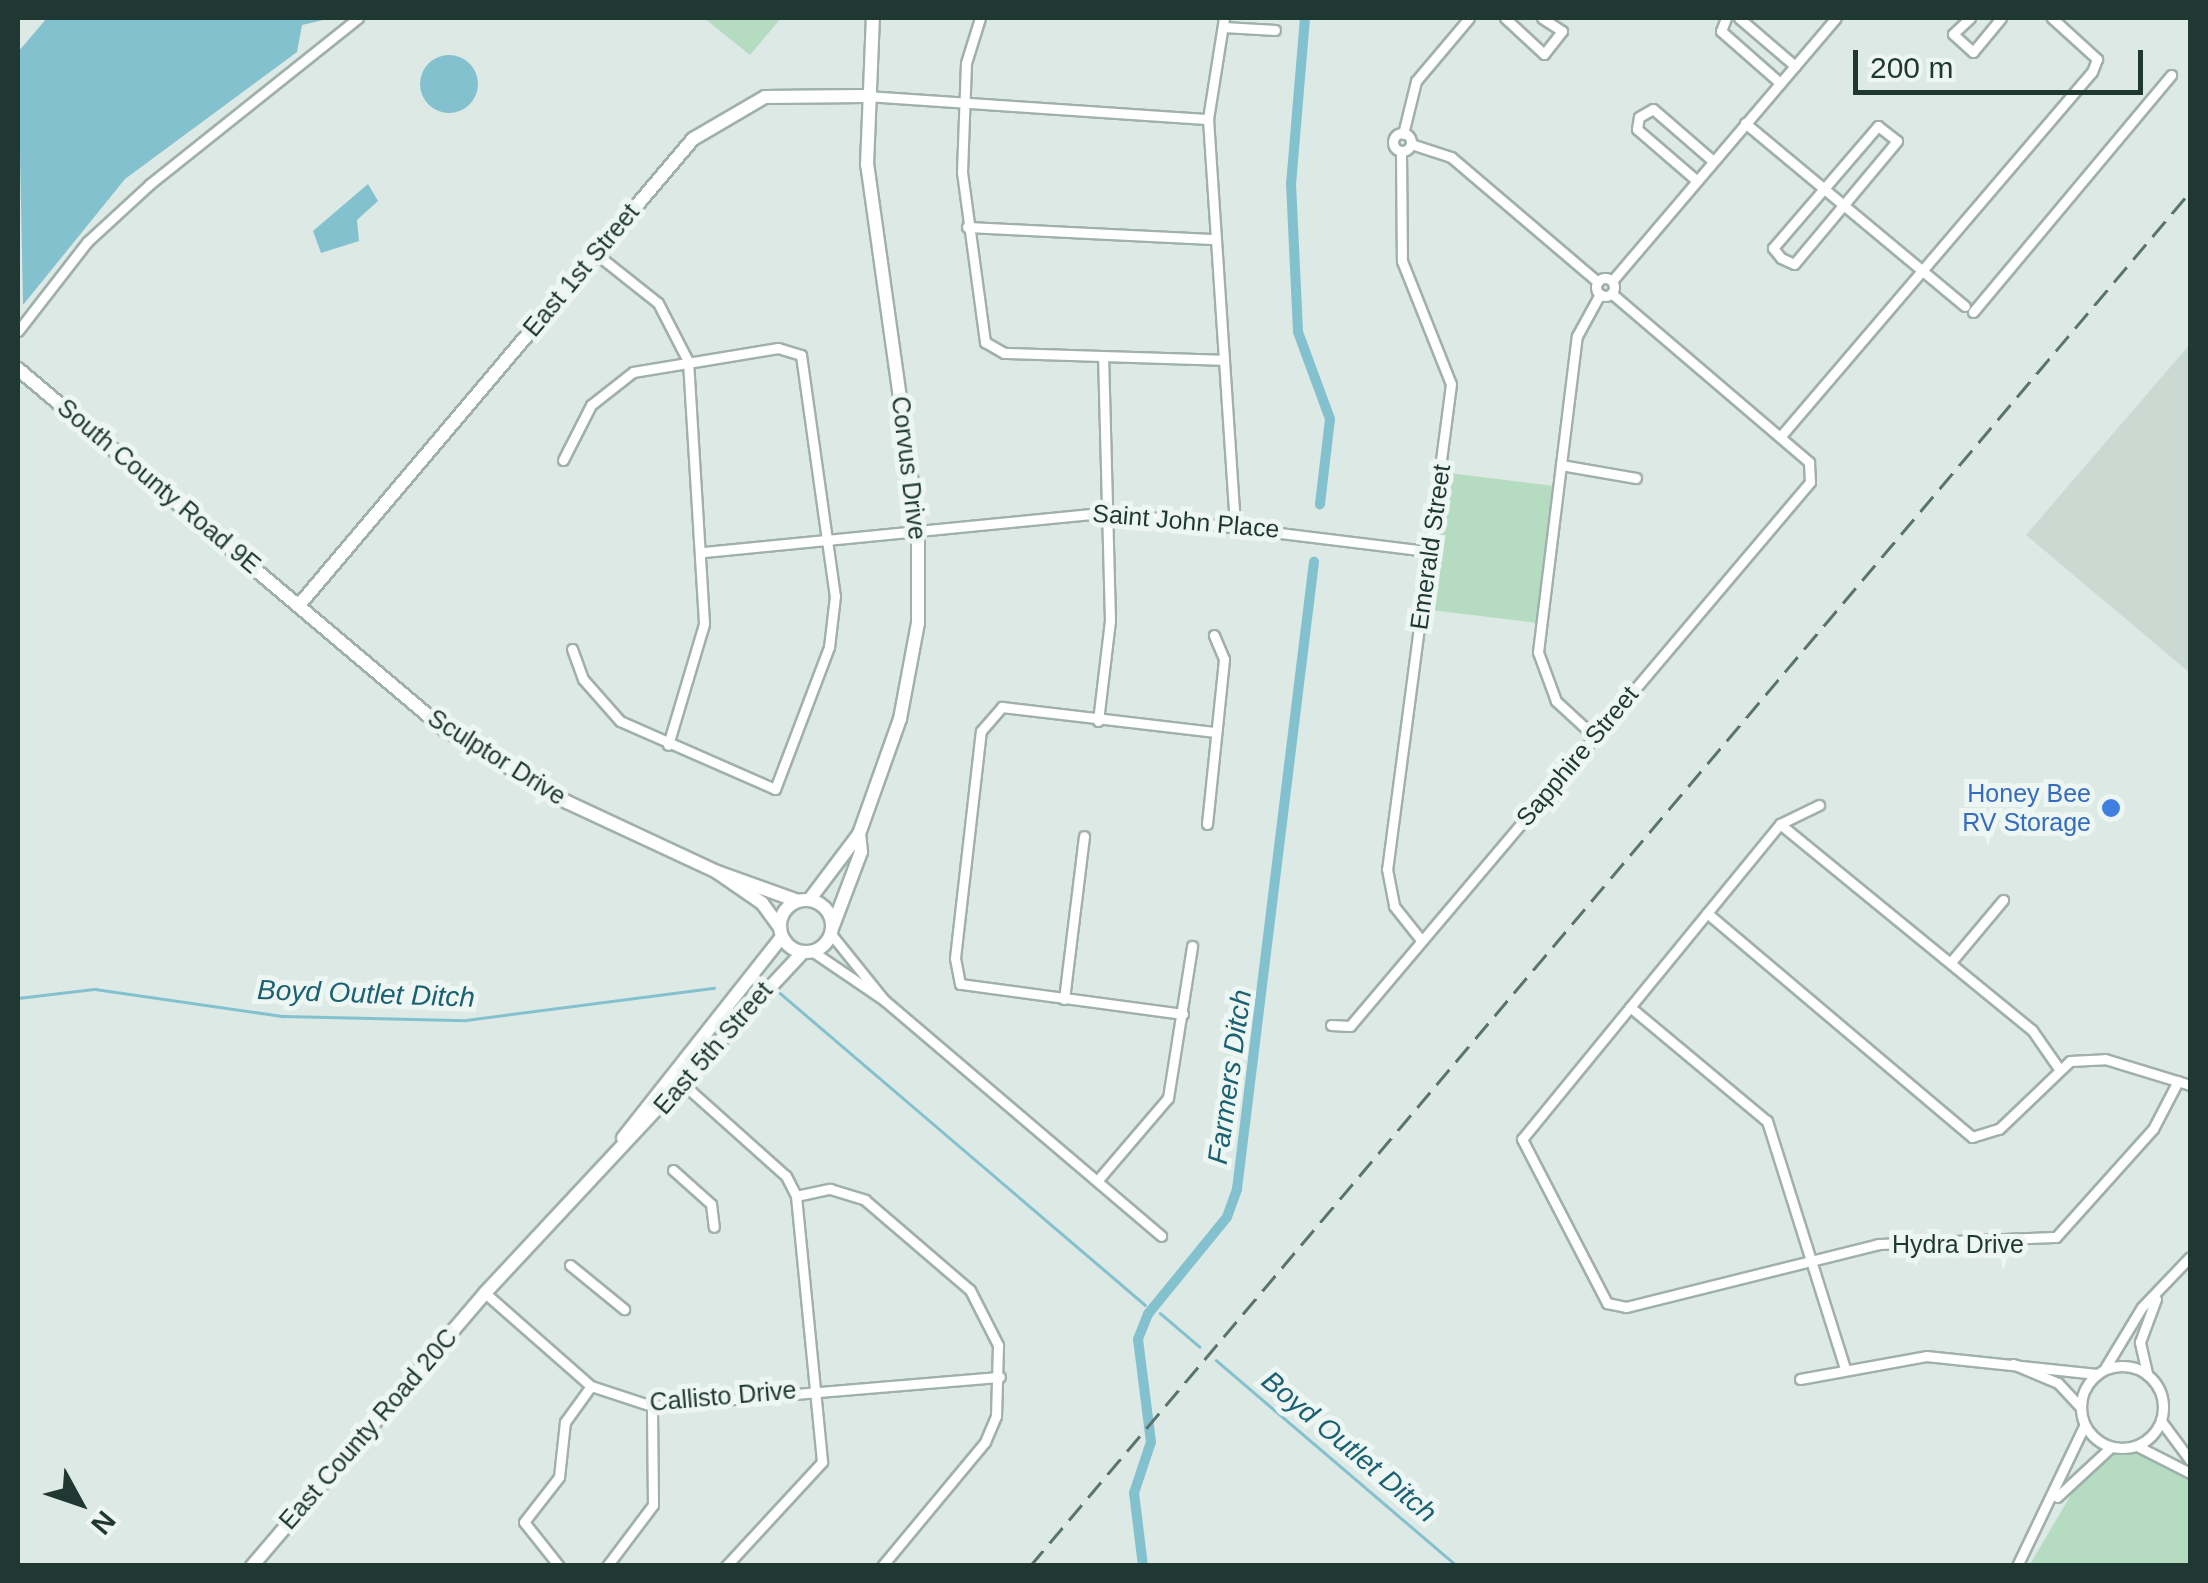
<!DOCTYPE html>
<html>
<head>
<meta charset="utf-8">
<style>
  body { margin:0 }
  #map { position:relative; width:2208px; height:1583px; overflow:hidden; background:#dde9e4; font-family:Arial,sans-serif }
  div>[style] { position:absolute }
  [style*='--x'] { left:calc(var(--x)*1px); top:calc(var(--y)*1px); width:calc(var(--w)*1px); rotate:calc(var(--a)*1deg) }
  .built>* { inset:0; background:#cbd9d3 }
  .green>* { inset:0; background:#b5dbc0; transform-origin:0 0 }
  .water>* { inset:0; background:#84c1cf }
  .round { border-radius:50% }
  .stream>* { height:2.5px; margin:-1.25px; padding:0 1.25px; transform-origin:1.25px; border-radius:1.25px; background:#84c1cf }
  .canal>* { height:10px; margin:-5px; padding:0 5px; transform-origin:5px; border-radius:5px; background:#84c1cf }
  .roads { filter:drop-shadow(2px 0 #a0b0ab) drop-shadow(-2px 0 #a0b0ab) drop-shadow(0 2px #a0b0ab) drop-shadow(0 -2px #a0b0ab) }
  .street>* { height:9px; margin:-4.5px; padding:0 4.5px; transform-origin:4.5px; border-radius:4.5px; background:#fff }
  .street>.ring { margin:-4.5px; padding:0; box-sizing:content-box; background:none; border:9px solid #fff; border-radius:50% }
  .secondary>* { height:12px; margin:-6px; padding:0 6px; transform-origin:6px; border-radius:6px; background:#fff }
  .secondary>.ring { margin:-6px; padding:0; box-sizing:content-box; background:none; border:12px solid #fff; border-radius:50% }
  .rail>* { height:2.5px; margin-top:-1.25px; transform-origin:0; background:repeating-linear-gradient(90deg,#59746d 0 20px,transparent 0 30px) }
  .dots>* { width:28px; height:28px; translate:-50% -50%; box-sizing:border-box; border:5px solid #edf6f2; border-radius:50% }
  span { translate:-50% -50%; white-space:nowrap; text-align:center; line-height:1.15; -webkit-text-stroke:10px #edf6f2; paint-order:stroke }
  .street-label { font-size:25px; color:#1f3832 }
  .shop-label { font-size:25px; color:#366cbe }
  .right { translate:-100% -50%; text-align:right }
  .water-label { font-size:28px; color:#1b6172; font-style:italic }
  .frame { position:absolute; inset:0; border:20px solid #1f3832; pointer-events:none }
  .north { position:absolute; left:30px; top:1453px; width:100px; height:100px; -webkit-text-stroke:8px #edf6f2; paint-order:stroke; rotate:130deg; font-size:28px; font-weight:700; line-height:40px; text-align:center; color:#1f3832 }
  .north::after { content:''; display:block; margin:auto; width:35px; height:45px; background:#1f3832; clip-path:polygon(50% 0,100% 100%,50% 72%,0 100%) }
  .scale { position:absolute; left:1853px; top:50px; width:290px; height:45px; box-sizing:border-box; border:5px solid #1f3832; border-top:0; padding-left:12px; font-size:30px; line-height:35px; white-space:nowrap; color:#1f3832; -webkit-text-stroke:8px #edf6f2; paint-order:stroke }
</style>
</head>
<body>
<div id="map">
  <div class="built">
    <i style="clip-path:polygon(2190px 344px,2190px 673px,2026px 535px)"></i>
  </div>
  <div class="green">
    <i style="clip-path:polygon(704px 18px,781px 18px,750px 55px)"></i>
    <i style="left:1448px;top:473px;width:107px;height:138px;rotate:7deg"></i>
    <i style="clip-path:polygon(2146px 1451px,2190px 1479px,2190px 1565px,2029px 1566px,2085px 1471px,2118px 1451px)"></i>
  </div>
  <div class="water">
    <i style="clip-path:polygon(47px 18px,332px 18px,302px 25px,297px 52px,125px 179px,23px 305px,18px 52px)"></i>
    <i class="round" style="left:420px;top:55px;width:58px;height:58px"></i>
    <i style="clip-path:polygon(368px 184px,378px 201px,357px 220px,359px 241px,321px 253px,313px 231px)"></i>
  </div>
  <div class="stream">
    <i style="--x:780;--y:993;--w:480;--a:40.5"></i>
    <i style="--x:18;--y:998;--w:78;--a:-6.7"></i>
    <i style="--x:95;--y:989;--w:190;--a:8.2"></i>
    <i style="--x:283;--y:1016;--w:183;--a:1.3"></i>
    <i style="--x:466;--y:1020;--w:250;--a:-7.4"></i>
    <i style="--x:1160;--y:1313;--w:52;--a:40.4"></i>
    <i style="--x:1216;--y:1360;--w:317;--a:40.5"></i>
  </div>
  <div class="canal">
    <i style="--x:1305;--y:18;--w:166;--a:94.8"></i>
    <i style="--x:1291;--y:183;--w:149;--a:87.3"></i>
    <i style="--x:1298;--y:332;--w:93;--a:69.8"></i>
    <i style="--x:1330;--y:419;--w:86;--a:96.7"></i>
    <i style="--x:1143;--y:1566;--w:74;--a:-97"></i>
    <i style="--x:1134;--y:1493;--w:54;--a:-71.6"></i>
    <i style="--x:1151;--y:1442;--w:104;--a:-97.2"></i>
    <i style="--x:1138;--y:1339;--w:27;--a:-68"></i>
    <i style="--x:1148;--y:1314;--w:125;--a:-50.8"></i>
    <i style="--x:1227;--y:1217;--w:30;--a:-70"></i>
    <i style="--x:1237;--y:1189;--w:632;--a:-83"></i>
  </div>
  <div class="roads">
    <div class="street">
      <i style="--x:980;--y:18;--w:47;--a:107.3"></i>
      <i style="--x:966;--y:63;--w:109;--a:92.1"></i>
      <i style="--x:962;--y:172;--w:172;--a:82.3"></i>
      <i style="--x:985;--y:342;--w:22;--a:30"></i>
      <i style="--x:1004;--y:353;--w:220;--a:1.8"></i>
      <i style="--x:1505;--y:18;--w:53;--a:42.7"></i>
      <i style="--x:1544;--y:54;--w:29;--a:-52"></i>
      <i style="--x:1562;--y:31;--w:24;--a:-147"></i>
      <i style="--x:1726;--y:18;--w:14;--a:111"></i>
      <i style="--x:1721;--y:31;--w:79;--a:41.4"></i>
      <i style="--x:1739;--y:18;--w:74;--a:40.6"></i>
      <i style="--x:1970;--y:18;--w:23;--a:137"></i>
      <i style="--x:1953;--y:34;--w:27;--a:42"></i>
      <i style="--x:1973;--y:52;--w:44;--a:-50.5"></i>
      <i style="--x:1224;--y:27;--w:51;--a:3.4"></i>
      <i style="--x:867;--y:96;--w:342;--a:3.9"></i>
      <i style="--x:1208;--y:119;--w:406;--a:86.2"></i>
      <i style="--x:1208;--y:119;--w:102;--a:-81"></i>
      <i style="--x:1745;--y:123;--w:286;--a:39.8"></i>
      <i style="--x:1878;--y:126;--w:24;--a:38"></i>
      <i style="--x:1897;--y:141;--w:160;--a:129.9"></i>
      <i style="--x:1794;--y:264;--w:14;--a:-155"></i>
      <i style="--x:1781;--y:258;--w:13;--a:-129"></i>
      <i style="--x:1773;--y:248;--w:161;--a:-49.3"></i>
      <i class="ring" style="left:1393px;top:133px;width:9px;height:9px"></i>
      <i style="--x:1403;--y:134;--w:55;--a:-76.2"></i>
      <i style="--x:1416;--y:81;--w:82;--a:-49.9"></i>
      <i style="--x:1411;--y:144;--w:42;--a:18"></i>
      <i style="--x:1451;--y:157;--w:193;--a:40.4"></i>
      <i style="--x:1401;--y:152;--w:109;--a:89.5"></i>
      <i style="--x:1402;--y:261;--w:132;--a:68.3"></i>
      <i style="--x:1451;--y:384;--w:489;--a:97.5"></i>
      <i style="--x:1387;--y:869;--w:38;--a:79"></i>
      <i style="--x:1394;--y:906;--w:43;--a:51.5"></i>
      <i style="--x:1696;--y:180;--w:78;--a:-139.2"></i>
      <i style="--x:1637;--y:129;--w:12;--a:-81"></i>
      <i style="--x:1639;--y:117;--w:16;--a:-30"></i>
      <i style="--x:1653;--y:109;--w:79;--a:40.9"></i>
      <i style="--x:967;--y:227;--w:245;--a:2.8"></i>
      <i style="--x:595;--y:253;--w:80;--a:38.4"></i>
      <i style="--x:658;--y:303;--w:65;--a:62.7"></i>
      <i style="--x:688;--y:361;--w:263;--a:86.5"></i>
      <i style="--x:704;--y:624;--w:126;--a:106.6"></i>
      <i class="ring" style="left:1596px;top:278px;width:9px;height:9px"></i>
      <i style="--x:1612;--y:281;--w:345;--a:-49.6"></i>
      <i style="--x:1973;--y:312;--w:309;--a:-50.1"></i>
      <i style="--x:18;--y:331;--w:113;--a:-52.2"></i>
      <i style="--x:87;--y:242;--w:86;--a:-42.6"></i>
      <i style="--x:150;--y:184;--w:266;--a:-38.6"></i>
      <i style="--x:1780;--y:437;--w:480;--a:-49.5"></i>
      <i style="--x:2092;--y:72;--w:14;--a:-69"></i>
      <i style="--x:2097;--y:59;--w:61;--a:-137.7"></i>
      <i style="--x:563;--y:460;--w:62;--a:-63"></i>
      <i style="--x:591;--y:405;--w:53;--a:-38.2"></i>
      <i style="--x:633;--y:372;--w:147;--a:-9.4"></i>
      <i style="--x:778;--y:348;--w:24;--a:17"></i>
      <i style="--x:801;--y:355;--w:243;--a:82"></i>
      <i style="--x:835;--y:596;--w:51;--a:96.7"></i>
      <i style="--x:829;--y:647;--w:152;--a:110.8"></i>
      <i style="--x:775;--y:789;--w:169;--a:-156.3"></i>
      <i style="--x:620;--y:721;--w:56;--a:-131.4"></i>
      <i style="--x:583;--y:679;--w:32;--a:-110"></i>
      <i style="--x:1561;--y:465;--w:76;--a:9.8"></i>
      <i style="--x:704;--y:552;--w:407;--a:-5.6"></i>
      <i style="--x:1109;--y:512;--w:321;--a:7"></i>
      <i style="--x:1098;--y:721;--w:101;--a:-83.2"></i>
      <i style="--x:1110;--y:621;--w:265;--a:-91.5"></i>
      <i style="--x:1594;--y:736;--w:52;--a:-137.4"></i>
      <i style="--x:1556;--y:701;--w:52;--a:-110.2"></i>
      <i style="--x:1538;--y:652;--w:318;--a:-83"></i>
      <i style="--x:1577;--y:336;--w:48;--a:-61.3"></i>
      <i style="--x:1819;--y:805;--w:43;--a:154"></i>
      <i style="--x:1780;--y:824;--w:407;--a:129.3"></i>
      <i style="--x:1522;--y:1139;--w:185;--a:62.6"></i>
      <i style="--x:1607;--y:1303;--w:19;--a:12"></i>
      <i style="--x:1626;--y:1307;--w:260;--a:-14"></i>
      <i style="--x:1878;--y:1244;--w:178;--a:-2.3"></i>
      <i style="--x:2056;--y:1237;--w:145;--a:-48.1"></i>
      <i style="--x:2153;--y:1129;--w:54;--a:-62.5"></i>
      <i style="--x:1207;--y:824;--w:166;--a:-84.1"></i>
      <i style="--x:1224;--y:659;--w:26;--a:-113"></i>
      <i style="--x:1780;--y:824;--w:325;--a:39.3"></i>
      <i style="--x:2032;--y:1030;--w:44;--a:55.2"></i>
      <i style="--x:1707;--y:913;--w:347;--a:40.2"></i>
      <i style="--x:1972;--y:1137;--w:28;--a:-17"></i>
      <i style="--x:1999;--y:1129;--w:98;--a:-43.8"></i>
      <i style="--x:2070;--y:1061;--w:35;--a:-3"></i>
      <i style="--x:2105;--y:1059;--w:89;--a:17"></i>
      <i style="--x:831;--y:934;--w:85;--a:51.2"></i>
      <i style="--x:884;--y:1000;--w:364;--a:40.4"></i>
      <i style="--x:812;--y:951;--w:87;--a:34.2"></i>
      <i style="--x:1951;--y:962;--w:81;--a:-50"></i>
      <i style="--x:1064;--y:999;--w:164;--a:-83"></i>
      <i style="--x:1630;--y:1007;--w:178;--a:39.8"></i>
      <i style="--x:1767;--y:1121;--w:259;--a:72.5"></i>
      <i style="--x:1183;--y:1014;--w:225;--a:-172.3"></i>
      <i style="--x:960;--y:984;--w:26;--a:-101"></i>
      <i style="--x:955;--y:958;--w:228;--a:-83.5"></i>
      <i style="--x:981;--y:731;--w:32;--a:-49"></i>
      <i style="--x:1002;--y:707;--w:215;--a:6.7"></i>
      <i style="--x:1331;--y:1025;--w:19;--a:3"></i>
      <i style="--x:1350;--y:1026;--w:712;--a:-49.78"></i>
      <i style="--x:1810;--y:482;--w:20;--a:-93"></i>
      <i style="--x:1809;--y:462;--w:259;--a:-139.5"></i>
      <i style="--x:683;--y:1084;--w:138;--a:41.8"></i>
      <i style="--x:786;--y:1176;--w:22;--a:63"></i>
      <i style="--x:796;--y:1196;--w:267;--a:84.4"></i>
      <i style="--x:822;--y:1462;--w:142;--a:132.7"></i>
      <i style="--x:673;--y:1170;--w:51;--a:41.8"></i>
      <i style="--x:711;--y:1204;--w:23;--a:83"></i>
      <i style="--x:1097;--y:1181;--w:109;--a:-49.5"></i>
      <i style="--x:1168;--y:1098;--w:154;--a:-81"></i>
      <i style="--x:796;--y:1196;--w:35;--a:-12"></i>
      <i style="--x:830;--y:1189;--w:37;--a:17"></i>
      <i style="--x:865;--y:1200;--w:138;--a:40.6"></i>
      <i style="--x:970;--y:1290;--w:62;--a:63"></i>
      <i style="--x:998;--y:1345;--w:71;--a:91.6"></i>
      <i style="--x:996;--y:1416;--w:28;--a:113"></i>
      <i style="--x:985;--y:1442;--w:161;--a:129.7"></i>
      <i style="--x:570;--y:1265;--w:70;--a:39.2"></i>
      <i style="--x:485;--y:1293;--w:141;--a:41.3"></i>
      <i style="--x:591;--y:1386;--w:64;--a:18.2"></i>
      <i style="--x:652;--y:1406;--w:349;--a:-4.8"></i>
      <i style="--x:2013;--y:1364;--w:49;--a:22.9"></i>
      <i style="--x:2058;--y:1383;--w:34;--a:47"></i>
      <i class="ring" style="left:2081px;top:1366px;width:73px;height:73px"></i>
      <i style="--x:2105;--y:1368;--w:71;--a:-58.8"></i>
      <i style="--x:2142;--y:1307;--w:69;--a:-46.2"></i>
      <i style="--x:2147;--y:1373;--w:32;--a:-103"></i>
      <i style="--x:2140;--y:1342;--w:46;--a:-69.6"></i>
      <i style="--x:1800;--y:1379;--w:128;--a:-10.3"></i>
      <i style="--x:1926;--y:1356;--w:172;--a:6"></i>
      <i style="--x:2161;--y:1421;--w:49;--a:53.4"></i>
      <i style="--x:2137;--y:1446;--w:59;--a:27"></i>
      <i style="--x:2057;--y:1497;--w:74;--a:-42.8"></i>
      <i style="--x:559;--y:1566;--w:56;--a:-128.5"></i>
      <i style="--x:524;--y:1522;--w:57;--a:-52.1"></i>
      <i style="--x:559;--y:1477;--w:55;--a:-83.8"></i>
      <i style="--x:565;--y:1422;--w:44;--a:-54.2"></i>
      <i style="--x:607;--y:1566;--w:76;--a:-53"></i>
      <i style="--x:653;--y:1505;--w:99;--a:-90.6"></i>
      <i style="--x:2017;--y:1566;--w:155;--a:-64.4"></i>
    </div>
    <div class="secondary">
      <i style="--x:18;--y:369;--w:558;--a:40.2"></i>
      <i style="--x:444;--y:729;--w:143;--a:30.7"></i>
      <i style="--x:567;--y:802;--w:166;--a:25"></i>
      <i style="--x:717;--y:872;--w:55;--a:34.6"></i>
      <i style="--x:762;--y:903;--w:31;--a:54"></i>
      <i style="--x:300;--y:604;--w:609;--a:-49.8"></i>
      <i style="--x:693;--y:139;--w:83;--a:-30.3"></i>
      <i style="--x:765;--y:97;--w:99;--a:-0.6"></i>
      <i style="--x:717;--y:872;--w:86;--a:19.7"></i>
      <i style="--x:810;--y:899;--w:81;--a:-53"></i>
      <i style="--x:859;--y:834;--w:122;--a:-70.4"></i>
      <i style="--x:900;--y:719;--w:98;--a:-79.4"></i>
      <i style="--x:918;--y:623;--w:97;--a:-90"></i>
      <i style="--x:918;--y:526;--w:365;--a:-98"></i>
      <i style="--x:867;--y:165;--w:147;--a:-87.7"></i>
      <i class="ring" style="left:780px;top:900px;width:40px;height:40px"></i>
      <i style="--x:833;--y:926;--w:79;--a:-69.3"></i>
      <i style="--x:861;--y:852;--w:18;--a:-96"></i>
      <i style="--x:623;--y:1138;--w:256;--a:-51.7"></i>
      <i style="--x:252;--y:1566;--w:359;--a:-49.5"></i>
      <i style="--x:485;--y:1293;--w:466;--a:-47"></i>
    </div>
  </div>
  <div class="rail">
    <i style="--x:1030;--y:1566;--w:1798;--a:-49.83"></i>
  </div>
  <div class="dots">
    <i style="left:2111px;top:808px;background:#3f7fe0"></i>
  </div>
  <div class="street-label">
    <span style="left:581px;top:270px;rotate:-50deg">East 1st Street</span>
    <span style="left:909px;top:468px;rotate:83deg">Corvus Drive</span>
    <span style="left:159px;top:486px;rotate:40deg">South County Road 9E</span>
    <span style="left:1186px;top:521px;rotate:5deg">Saint John Place</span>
    <span style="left:1430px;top:547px;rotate:-82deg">Emerald Street</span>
    <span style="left:1577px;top:756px;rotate:-50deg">Sapphire Street</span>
    <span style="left:497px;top:757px;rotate:32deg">Sculptor Drive</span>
    <span style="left:713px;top:1048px;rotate:-49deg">East 5th Street</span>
    <span style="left:1958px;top:1244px">Hydra Drive</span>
    <span style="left:723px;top:1396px;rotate:-5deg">Callisto Drive</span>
    <span style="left:368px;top:1429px;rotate:-49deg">East County Road 20C</span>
  </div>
  <div class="shop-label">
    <span class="right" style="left:2091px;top:808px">Honey Bee<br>RV Storage</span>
  </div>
  <div class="water-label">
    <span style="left:366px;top:994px;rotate:2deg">Boyd Outlet Ditch</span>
    <span style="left:1230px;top:1077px;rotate:-82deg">Farmers Ditch</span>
    <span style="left:1349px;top:1447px;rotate:40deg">Boyd Outlet Ditch</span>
  </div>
  <div class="frame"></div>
  <div class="north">N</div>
  <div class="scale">200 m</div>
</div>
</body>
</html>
